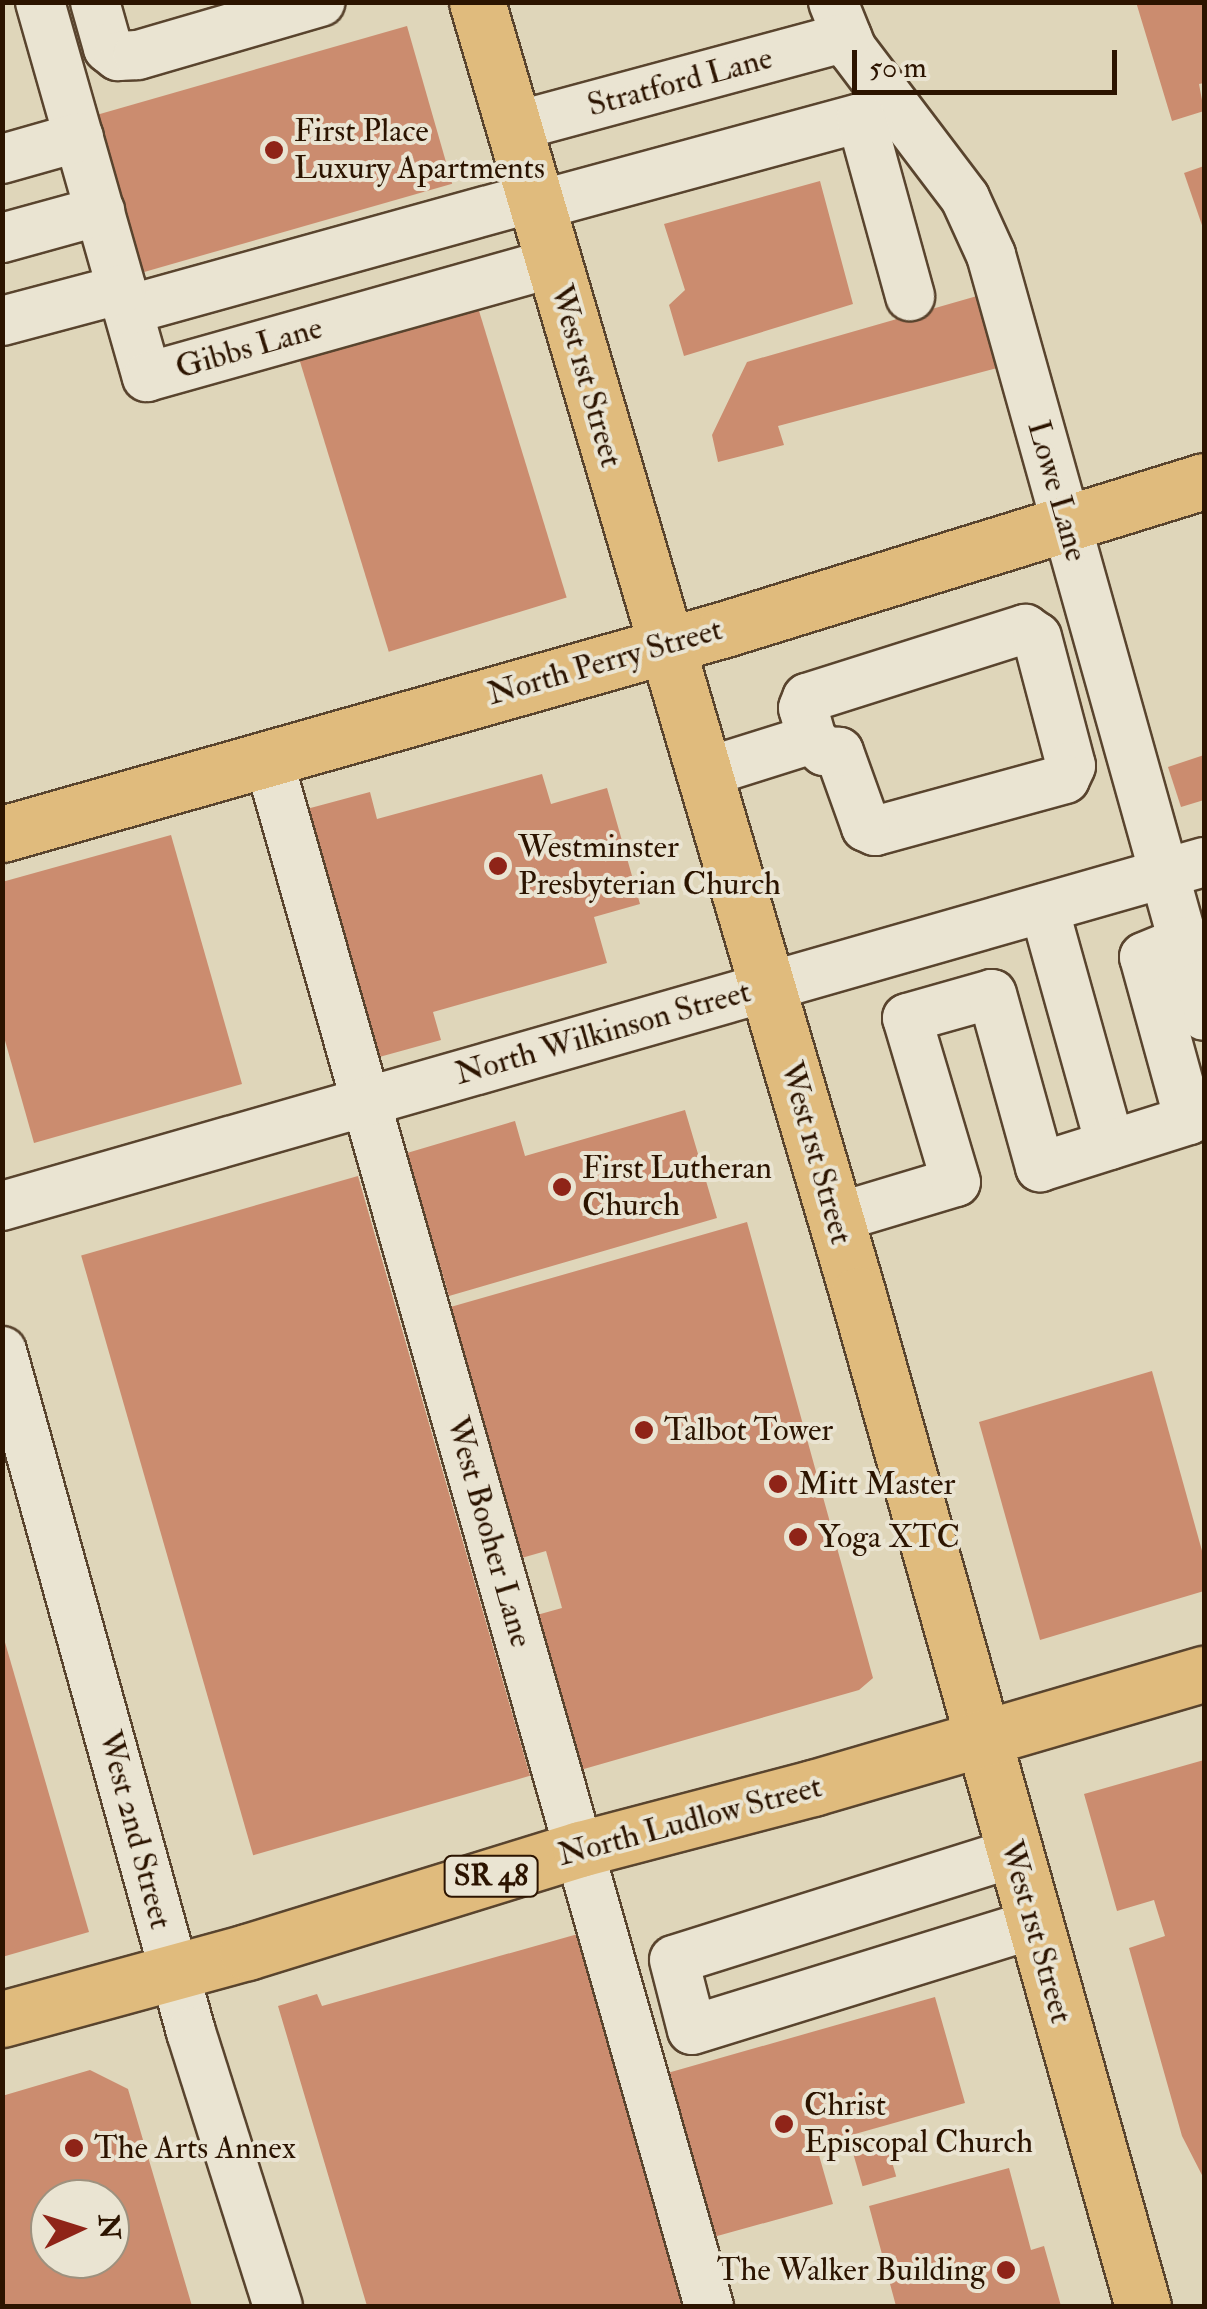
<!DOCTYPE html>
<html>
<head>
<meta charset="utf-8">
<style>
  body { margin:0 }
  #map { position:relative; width:1207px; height:2309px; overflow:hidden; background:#dfd6ba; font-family:"IM FELL Double Pica",serif }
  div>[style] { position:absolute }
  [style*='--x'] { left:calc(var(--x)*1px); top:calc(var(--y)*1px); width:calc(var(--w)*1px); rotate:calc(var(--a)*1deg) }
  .building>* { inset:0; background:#cb8c6f; transform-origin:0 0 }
  .roads { filter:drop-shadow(2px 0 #59442e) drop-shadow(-2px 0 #59442e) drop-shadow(0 2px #59442e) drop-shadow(0 -2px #59442e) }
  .minor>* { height:48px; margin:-24px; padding:0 24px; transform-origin:24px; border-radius:24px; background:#eae4d2 }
  .major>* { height:55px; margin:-27.5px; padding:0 27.5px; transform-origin:27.5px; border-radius:27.5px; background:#e0bb7d }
  .dots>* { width:28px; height:28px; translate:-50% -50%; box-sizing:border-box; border:5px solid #eae4d2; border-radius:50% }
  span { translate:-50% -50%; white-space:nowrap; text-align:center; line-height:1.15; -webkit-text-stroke:8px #eae4d2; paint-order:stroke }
  .shield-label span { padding:2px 8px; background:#eae4d2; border:2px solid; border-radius:8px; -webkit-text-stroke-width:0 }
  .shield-label { font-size:30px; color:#2c1400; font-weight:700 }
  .street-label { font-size:32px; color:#2c1400 }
  .poi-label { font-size:32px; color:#2c1400 }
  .left { translate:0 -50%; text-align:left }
  .right { translate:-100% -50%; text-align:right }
  .frame { position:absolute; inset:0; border:5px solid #2c1400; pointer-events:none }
  .north { position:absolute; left:30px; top:2179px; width:100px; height:100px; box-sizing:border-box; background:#eae4d2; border:2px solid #9e917e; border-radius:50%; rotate:86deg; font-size:28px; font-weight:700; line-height:40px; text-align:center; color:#2c1400 }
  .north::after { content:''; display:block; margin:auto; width:35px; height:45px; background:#8f2418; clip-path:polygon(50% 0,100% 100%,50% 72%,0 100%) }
  .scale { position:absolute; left:852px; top:50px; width:265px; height:45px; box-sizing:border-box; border:5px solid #2c1400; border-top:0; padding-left:12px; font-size:30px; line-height:35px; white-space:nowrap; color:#2c1400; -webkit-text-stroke:8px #eae4d2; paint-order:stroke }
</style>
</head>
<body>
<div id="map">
  <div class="building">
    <i style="clip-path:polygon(1136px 2px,1204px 2px,1204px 83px,1199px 84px,1204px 111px,1172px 121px)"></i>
    <i style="left:407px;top:26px;width:164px;height:324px;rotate:74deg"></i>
    <i style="clip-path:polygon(1204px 166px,1204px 231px,1184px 173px)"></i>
    <i style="clip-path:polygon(820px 181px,853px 304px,684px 356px,669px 305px,685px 290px,664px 224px)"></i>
    <i style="clip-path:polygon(984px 294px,1001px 367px,778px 426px,784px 445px,718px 462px,712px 435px,747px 362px)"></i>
    <i style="left:476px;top:301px;width:310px;height:186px;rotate:73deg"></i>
    <i style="clip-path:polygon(1204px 755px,1204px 800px,1181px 807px,1168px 767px)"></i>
    <i style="clip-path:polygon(542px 774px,551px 804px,607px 788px,640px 904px,594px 917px,607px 963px,433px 1012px,441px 1040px,372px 1059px,303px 810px,370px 792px,377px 819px)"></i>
    <i style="clip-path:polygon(171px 835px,242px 1084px,34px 1143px,2px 1030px,2px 882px)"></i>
    <i style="clip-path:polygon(685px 1110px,717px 1218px,449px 1296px,407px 1153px,515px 1121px,525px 1156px)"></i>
    <i style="left:358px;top:1176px;width:624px;height:288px;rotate:74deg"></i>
    <i style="clip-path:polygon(747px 1222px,873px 1678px,859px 1690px,570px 1773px,526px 1618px,562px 1608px,546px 1551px,518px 1559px,447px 1308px)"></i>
    <i style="clip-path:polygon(1152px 1371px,1204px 1558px,1204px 1591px,1040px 1640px,979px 1422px)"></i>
    <i style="clip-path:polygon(2px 1632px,89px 1932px,2px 1957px)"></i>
    <i style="clip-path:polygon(1204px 1760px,1204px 2179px,1182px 2136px,1129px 1948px,1165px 1936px,1154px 1900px,1117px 1911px,1084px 1794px)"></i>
    <i style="clip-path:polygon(592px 1930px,701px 2306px,367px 2306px,278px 2006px,317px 1994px,322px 2006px)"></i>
    <i style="clip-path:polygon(935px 1997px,965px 2103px,816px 2145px,833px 2204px,710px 2238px,664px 2074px)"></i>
    <i style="clip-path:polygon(evenodd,90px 2070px,128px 2089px,192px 2306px,2px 2306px,2px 2096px,90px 2070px,50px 2199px,110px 2199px,110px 2259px,50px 2259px,50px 2199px)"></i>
    <i style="left:886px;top:2141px;width:37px;height:35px;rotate:74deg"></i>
    <i style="clip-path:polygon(1009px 2168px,1031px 2250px,1044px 2246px,1061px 2306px,896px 2306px,869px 2206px)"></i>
  </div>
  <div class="roads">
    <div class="minor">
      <i style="--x:40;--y:2;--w:390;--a:74.1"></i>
      <i style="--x:147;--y:377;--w:421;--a:-15.7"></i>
      <i style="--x:95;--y:2;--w:48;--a:74.2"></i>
      <i style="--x:108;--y:48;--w:13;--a:39"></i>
      <i style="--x:118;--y:56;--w:20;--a:-3"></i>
      <i style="--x:138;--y:55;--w:190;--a:-16.2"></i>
      <i style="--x:833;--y:2;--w:51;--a:68"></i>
      <i style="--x:852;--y:49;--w:187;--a:52.8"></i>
      <i style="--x:965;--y:198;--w:63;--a:65.5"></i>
      <i style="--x:991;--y:255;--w:790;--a:74.36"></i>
      <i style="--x:513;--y:127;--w:346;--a:-15.1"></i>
      <i style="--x:2;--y:159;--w:80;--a:-15.9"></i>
      <i style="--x:536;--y:206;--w:337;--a:-15.2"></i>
      <i style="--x:861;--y:118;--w:185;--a:74.6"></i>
      <i style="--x:2;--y:238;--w:102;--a:-15.4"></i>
      <i style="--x:128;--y:310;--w:420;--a:-15.5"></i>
      <i style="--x:2;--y:321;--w:124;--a:-14.9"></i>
      <i style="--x:268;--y:758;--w:1610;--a:74.1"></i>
      <i style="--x:704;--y:773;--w:113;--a:-17.5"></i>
      <i style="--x:812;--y:739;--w:32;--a:-106"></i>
      <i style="--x:803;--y:708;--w:11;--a:-68"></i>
      <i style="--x:807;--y:698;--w:229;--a:-17.6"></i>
      <i style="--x:1025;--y:629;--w:14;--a:34"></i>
      <i style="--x:1037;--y:637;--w:133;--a:75.2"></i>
      <i style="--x:1071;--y:766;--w:14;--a:115"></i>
      <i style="--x:1065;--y:779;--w:197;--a:164.7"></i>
      <i style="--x:875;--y:831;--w:10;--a:-156"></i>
      <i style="--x:866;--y:827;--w:80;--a:-109.8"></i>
      <i style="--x:839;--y:752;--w:15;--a:-176"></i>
      <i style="--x:824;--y:751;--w:17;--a:-135"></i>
      <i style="--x:1044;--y:908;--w:246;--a:74.4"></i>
      <i style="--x:2;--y:1206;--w:1250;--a:-15.97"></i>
      <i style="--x:836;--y:1218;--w:125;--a:-16.7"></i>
      <i style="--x:956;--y:1182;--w:171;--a:-106.6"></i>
      <i style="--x:907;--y:1018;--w:88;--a:-15.8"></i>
      <i style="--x:992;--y:994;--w:180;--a:74.5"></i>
      <i style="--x:1040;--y:1167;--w:156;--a:-17.5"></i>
      <i style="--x:1189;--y:1120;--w:169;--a:-105.4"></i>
      <i style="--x:1144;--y:957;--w:42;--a:-22.3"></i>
      <i style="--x:2;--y:1351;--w:707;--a:74.49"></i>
      <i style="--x:191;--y:2032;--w:287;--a:72.4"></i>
      <i style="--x:1013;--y:1853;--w:355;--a:162.5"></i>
      <i style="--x:674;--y:1960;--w:72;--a:75.6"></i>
      <i style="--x:692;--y:2030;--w:359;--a:-17.2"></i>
    </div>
    <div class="major">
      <i style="--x:477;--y:2;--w:1348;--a:73.58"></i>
      <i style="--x:858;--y:1295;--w:1050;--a:74.26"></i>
      <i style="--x:2;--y:834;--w:752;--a:-15.83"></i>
      <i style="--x:725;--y:629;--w:501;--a:-17.17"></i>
      <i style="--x:2;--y:2019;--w:254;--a:-15.3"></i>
      <i style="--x:247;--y:1952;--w:349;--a:-17.2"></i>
      <i style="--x:580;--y:1849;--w:241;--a:-14.7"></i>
      <i style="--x:813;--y:1788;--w:407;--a:-16.3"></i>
    </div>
  </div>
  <div class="dots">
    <i style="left:274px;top:150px;background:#8f2418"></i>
    <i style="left:498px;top:866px;background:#8f2418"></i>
    <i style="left:562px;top:1187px;background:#8f2418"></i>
    <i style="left:644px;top:1430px;background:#8f2418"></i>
    <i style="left:778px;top:1484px;background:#8f2418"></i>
    <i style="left:798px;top:1537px;background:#8f2418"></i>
    <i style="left:784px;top:2124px;background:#8f2418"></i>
    <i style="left:74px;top:2148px;background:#8f2418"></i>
    <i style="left:1006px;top:2270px;background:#8f2418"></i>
  </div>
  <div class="shield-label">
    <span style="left:491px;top:1876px">SR 48</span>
  </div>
  <div class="street-label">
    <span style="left:680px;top:82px;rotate:-15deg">Stratford Lane</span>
    <span style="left:249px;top:348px;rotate:-16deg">Gibbs Lane</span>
    <span style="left:586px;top:376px;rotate:74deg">West 1st Street</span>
    <span style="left:1057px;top:491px;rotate:74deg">Lowe Lane</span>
    <span style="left:605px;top:662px;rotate:-16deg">North Perry Street</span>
    <span style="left:603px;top:1033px;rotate:-16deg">North Wilkinson Street</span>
    <span style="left:816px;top:1153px;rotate:74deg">West 1st Street</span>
    <span style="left:489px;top:1532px;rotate:74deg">West Booher Lane</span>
    <span style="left:690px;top:1821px;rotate:-15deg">North Ludlow Street</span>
    <span style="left:135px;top:1830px;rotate:75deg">West 2nd Street</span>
    <span style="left:1036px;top:1932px;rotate:74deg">West 1st Street</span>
  </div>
  <div class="poi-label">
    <span class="left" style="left:294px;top:150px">First Place<br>Luxury Apartments</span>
    <span class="left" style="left:518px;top:866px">Westminster<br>Presbyterian Church</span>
    <span class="left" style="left:582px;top:1187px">First Lutheran<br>Church</span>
    <span class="left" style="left:664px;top:1430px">Talbot Tower</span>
    <span class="left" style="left:798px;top:1484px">Mitt Master</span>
    <span class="left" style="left:818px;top:1537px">Yoga XTC</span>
    <span class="left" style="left:804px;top:2124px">Christ<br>Episcopal Church</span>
    <span class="left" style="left:94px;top:2148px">The Arts Annex</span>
    <span class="right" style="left:986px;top:2270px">The Walker Building</span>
  </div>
  <div class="frame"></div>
  <div class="north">N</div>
  <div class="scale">50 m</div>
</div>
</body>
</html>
